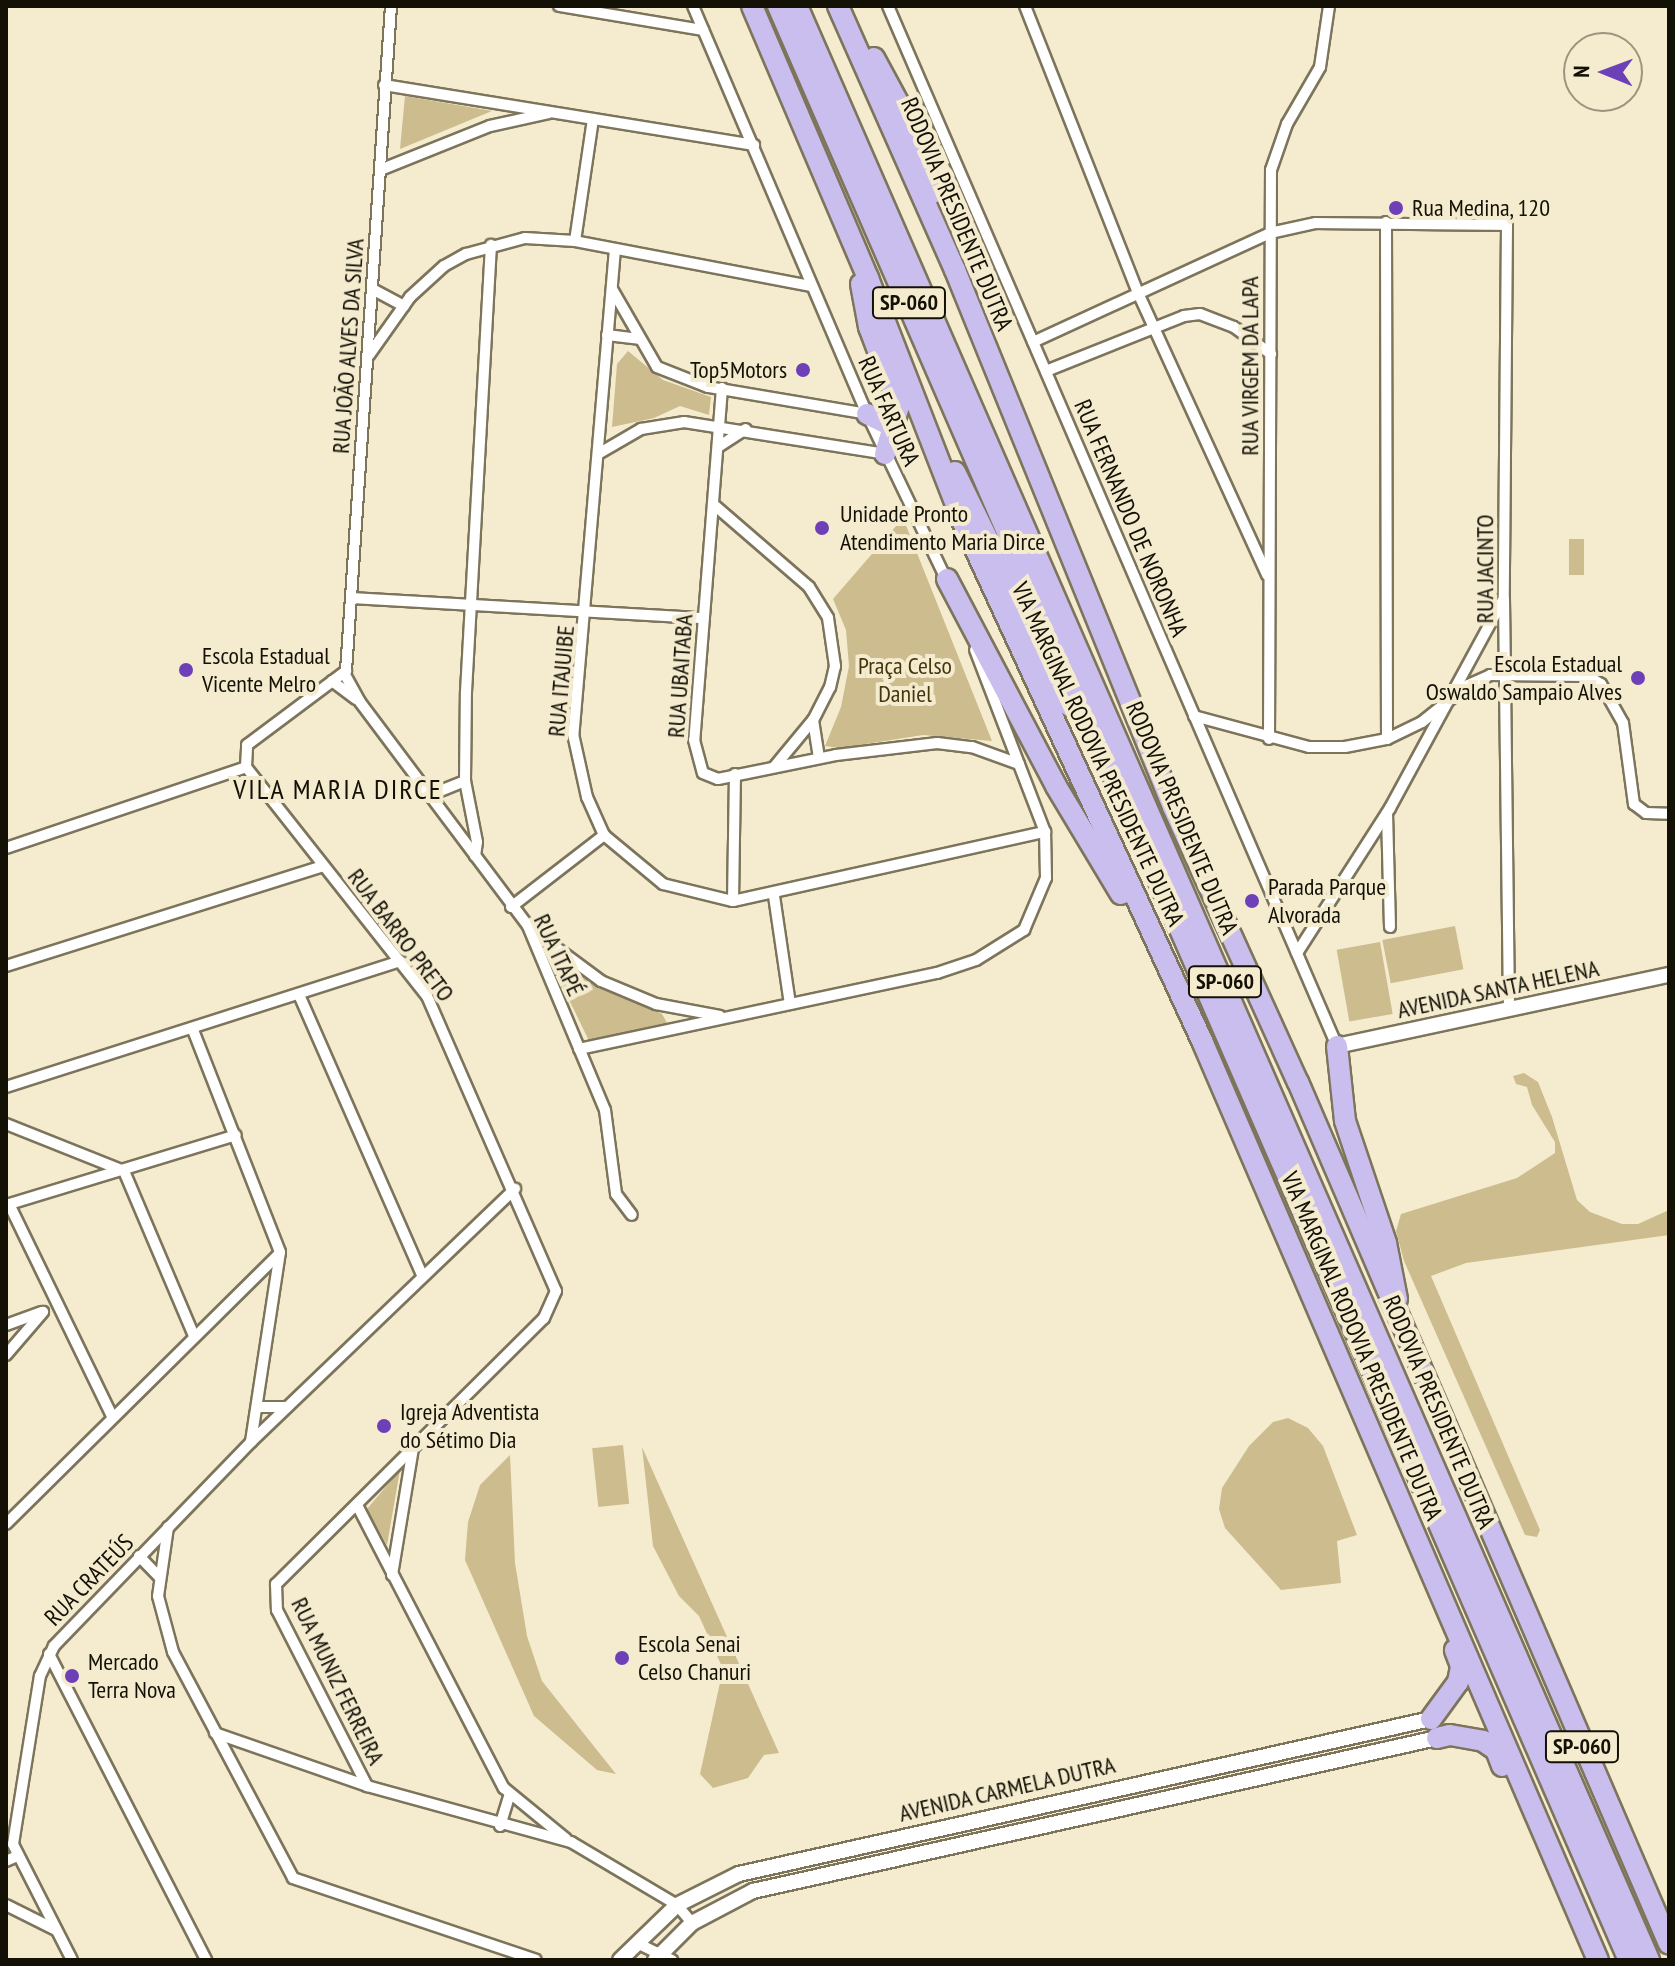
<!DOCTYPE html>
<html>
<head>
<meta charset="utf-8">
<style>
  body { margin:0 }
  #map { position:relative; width:1675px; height:1966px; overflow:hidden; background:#f5ecd0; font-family:"PT Sans Narrow",sans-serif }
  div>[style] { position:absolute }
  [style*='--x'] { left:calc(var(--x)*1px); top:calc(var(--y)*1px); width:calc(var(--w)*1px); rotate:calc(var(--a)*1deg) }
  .green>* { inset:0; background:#ccbc8e; transform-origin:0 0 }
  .roads { filter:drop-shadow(2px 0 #7c745b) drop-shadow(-2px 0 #7c745b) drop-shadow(0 2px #7c745b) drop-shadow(0 -2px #7c745b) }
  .street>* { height:10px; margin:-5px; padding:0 5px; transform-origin:5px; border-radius:5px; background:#fff }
  .secondary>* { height:14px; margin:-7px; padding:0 7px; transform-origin:7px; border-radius:7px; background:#fff }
  .highway>* { height:20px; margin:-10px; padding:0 10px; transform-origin:10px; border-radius:10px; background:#cabeee }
  .dots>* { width:22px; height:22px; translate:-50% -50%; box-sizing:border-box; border:4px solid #f5ecd0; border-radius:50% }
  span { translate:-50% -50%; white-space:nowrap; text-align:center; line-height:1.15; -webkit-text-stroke:8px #f5ecd0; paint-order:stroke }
  .shield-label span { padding:2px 6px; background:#f5ecd0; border:2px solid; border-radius:6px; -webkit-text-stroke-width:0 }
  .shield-label { font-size:22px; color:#131006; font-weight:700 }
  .poi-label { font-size:24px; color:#131006 }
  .left { translate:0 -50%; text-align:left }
  .right { translate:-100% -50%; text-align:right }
  .street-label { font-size:24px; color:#131006 }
  .park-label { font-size:24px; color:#43360d }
  .quarter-label { font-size:28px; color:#131006; letter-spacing:2px }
  .frame { position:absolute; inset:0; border:8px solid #131006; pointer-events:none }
  .north { position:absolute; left:1563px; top:32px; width:80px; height:80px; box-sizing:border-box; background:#f5ecd0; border:2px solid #9b947f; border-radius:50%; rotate:271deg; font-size:22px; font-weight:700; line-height:32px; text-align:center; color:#131006 }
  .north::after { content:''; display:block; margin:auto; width:28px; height:36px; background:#6d40b8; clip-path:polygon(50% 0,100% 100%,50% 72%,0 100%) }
</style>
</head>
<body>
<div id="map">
  <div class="green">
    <i style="clip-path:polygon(405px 96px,492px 111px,400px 149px)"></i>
    <i style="clip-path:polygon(628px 351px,663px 380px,711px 397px,709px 415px,680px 406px,654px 418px,612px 427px,617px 364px)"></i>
    <i style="clip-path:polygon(903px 518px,992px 741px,923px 735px,840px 748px,825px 746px,841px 707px,849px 666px,846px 630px,833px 599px)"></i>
    <i style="left:1569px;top:539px;width:15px;height:36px"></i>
    <i style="left:1455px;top:926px;width:44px;height:74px;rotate:79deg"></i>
    <i style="left:1380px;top:942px;width:73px;height:44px;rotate:80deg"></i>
    <i style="clip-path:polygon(576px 970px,662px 1014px,674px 1035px,594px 1051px,557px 975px)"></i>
    <i style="clip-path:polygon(1524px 1073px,1538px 1082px,1552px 1117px,1577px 1200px,1590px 1212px,1622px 1224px,1638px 1224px,1669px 1210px,1669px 1235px,1466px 1263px,1431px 1276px,1540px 1530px,1537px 1537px,1525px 1535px,1404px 1261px,1396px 1231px,1401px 1214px,1517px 1178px,1555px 1153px,1555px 1142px,1532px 1105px,1527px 1087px,1516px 1084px,1513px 1076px)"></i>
    <i style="clip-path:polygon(1288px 1418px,1308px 1428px,1323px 1446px,1357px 1535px,1337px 1541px,1341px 1583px,1281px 1590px,1225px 1528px,1219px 1509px,1222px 1488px,1249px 1446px,1273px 1422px)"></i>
    <i style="left:623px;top:1445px;width:59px;height:31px;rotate:84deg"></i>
    <i style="clip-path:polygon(642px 1447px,779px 1753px,764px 1755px,748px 1778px,713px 1788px,700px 1774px,723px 1669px,699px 1616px,679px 1596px,653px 1546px)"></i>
    <i style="clip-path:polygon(510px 1455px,515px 1563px,527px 1636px,542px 1681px,616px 1774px,597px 1770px,534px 1716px,465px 1560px,468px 1522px,480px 1485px)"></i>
    <i style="clip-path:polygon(400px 1470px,387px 1545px,367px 1509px)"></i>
  </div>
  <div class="roads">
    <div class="street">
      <i style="--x:559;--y:6;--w:146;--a:9.5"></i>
      <i style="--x:693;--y:6;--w:444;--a:66.9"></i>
      <i style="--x:867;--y:414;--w:187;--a:64.4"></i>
      <i style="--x:888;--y:6;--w:1133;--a:66.65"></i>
      <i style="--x:1025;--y:6;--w:311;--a:68.5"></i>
      <i style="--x:1139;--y:295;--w:308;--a:65.4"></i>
      <i style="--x:384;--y:85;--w:375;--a:9.2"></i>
      <i style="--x:380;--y:170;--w:118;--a:-21.8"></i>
      <i style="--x:490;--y:126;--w:60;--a:-12.4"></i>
      <i style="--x:1386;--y:222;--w:517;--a:89.89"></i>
      <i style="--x:575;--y:241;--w:123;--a:-81.6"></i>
      <i style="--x:615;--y:249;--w:487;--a:94.9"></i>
      <i style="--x:573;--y:734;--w:65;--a:77.5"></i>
      <i style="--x:587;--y:797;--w:42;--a:65.9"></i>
      <i style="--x:604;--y:835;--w:77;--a:39.7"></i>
      <i style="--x:663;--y:884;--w:72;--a:13.7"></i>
      <i style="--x:733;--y:901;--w:320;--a:-12.5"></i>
      <i style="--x:612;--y:289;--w:90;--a:60"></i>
      <i style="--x:657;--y:367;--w:55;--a:21.4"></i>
      <i style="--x:708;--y:387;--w:161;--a:9.6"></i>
      <i style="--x:374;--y:290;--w:34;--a:28"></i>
      <i style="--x:607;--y:335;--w:32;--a:7"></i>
      <i style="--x:1033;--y:342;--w:261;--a:-24.7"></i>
      <i style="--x:1270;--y:233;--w:47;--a:-12.3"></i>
      <i style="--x:1316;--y:223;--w:191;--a:0.6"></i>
      <i style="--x:1507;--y:225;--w:374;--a:90.5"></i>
      <i style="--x:1504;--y:599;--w:409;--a:89.3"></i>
      <i style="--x:369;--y:355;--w:71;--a:-54.7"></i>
      <i style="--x:410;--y:297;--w:46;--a:-42.4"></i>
      <i style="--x:444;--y:266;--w:25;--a:-29"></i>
      <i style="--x:466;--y:254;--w:61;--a:-15.2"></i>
      <i style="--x:525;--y:238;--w:50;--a:3.4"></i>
      <i style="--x:575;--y:241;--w:241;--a:10.8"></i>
      <i style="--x:1046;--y:371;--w:149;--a:-21.7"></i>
      <i style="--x:1184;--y:316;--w:16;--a:-7"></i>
      <i style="--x:1200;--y:314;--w:36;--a:21"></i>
      <i style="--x:1234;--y:327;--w:46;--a:36.1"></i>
      <i style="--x:722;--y:388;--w:353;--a:94.5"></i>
      <i style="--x:694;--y:740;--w:34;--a:75"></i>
      <i style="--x:703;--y:773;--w:16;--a:22"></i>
      <i style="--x:718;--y:779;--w:120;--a:-11.5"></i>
      <i style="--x:836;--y:755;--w:102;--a:-6.8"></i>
      <i style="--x:937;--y:743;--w:35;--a:7"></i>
      <i style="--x:972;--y:747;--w:50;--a:19.9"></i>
      <i style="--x:718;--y:447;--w:33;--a:-33"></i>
      <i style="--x:598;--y:454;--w:50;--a:-30.2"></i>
      <i style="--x:641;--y:429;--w:44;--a:-9.2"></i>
      <i style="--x:684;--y:422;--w:204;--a:9"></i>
      <i style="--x:713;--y:504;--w:127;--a:40.8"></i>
      <i style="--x:809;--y:587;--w:36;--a:58"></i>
      <i style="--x:828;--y:618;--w:49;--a:81.7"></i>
      <i style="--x:835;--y:666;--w:22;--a:103"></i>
      <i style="--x:830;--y:687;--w:37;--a:117"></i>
      <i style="--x:813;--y:720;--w:60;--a:129.6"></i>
      <i style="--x:352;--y:598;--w:352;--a:3.3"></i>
      <i style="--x:344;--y:673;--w:33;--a:61"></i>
      <i style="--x:360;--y:702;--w:280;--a:53.1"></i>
      <i style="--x:528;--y:926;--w:199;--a:67.3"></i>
      <i style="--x:605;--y:1110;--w:85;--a:82.5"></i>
      <i style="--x:616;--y:1194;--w:26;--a:53"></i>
      <i style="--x:332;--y:681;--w:30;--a:37"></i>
      <i style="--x:1194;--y:716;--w:119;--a:15.1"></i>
      <i style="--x:1309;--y:747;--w:36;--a:0"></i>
      <i style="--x:1345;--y:747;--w:43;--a:-10.8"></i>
      <i style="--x:1387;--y:739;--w:39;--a:-26"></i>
      <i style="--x:1422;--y:722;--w:59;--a:-38.8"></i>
      <i style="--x:1468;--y:685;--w:24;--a:-24"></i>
      <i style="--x:1490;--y:675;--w:98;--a:0.6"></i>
      <i style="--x:1588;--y:676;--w:15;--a:32"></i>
      <i style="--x:1601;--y:684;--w:45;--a:60.6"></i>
      <i style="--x:1623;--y:723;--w:82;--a:82.3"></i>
      <i style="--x:1634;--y:804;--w:15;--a:37"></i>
      <i style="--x:1646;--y:813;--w:23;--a:2"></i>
      <i style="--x:813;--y:720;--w:38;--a:81"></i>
      <i style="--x:1269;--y:739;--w:569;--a:-89.8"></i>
      <i style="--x:1271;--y:170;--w:49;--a:-70.8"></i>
      <i style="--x:1287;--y:124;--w:66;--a:-59.9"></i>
      <i style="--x:1320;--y:67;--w:62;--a:-81.6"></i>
      <i style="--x:246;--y:767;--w:292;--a:51.7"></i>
      <i style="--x:427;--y:996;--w:322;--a:66.4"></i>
      <i style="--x:556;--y:1291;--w:30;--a:114"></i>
      <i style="--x:544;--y:1318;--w:378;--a:135.2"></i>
      <i style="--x:276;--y:1584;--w:26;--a:88"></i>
      <i style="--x:277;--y:1610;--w:198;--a:62.9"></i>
      <i style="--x:246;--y:767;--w:22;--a:-87"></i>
      <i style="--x:247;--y:745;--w:124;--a:-36.8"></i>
      <i style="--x:346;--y:671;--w:667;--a:-86.13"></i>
      <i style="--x:430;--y:795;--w:38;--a:-22"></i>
      <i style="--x:1387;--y:813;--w:114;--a:88.5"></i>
      <i style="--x:6;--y:848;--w:253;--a:-18.6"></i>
      <i style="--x:475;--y:856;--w:14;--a:-82"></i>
      <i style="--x:477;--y:842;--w:62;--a:-101.1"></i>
      <i style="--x:465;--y:781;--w:89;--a:-89.4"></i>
      <i style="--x:466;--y:692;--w:448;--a:-86.8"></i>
      <i style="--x:774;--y:896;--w:109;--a:81.6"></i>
      <i style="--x:733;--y:901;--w:127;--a:-89.1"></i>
      <i style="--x:511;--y:907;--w:118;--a:-37.7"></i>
      <i style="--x:531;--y:929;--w:87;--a:36.6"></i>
      <i style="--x:601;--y:981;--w:60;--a:22.7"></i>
      <i style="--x:656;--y:1004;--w:65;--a:10.6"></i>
      <i style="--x:1297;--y:953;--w:172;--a:-57.3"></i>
      <i style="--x:1390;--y:808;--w:237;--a:-61.5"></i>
      <i style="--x:6;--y:966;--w:333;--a:-17.5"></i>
      <i style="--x:300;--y:997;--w:304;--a:66.3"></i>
      <i style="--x:193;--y:1030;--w:238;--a:68.6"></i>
      <i style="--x:280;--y:1252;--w:192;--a:98.7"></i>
      <i style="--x:579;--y:1049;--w:366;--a:-12"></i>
      <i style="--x:937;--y:973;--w:41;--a:-18.4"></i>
      <i style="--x:976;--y:960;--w:57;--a:-32"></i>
      <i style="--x:1024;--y:930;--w:56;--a:-67.1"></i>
      <i style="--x:1046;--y:878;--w:46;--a:-91.2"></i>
      <i style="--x:1045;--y:832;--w:195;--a:-111"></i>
      <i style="--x:6;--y:1087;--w:414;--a:-17.7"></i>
      <i style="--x:6;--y:1124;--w:127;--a:21.7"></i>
      <i style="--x:124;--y:1171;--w:179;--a:67"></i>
      <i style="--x:9;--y:1204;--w:236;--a:64.1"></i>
      <i style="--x:6;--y:1205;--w:240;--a:-16.9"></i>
      <i style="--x:6;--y:1325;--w:38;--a:-20"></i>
      <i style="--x:6;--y:1355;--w:57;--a:-49.3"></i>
      <i style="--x:257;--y:1407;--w:30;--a:0"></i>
      <i style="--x:357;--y:1505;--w:319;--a:62.6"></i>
      <i style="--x:504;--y:1788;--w:80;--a:39.4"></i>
      <i style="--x:6;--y:1524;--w:385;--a:-44.7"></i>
      <i style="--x:168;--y:1527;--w:70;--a:98.2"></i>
      <i style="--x:158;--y:1596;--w:58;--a:75"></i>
      <i style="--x:173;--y:1652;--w:256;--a:62"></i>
      <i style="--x:293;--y:1878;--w:256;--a:18.6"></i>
      <i style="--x:139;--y:1556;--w:29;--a:46"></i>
      <i style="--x:392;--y:1575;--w:129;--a:-80.6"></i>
      <i style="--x:49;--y:1654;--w:344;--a:62.8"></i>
      <i style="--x:215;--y:1733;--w:161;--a:19.2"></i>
      <i style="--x:367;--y:1786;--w:212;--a:15.4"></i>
      <i style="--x:571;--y:1842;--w:123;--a:30.7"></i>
      <i style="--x:677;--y:1905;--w:23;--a:50"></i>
      <i style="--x:500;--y:1826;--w:31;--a:-73"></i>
      <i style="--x:6;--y:1861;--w:12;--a:-24"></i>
      <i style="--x:6;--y:1905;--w:56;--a:26.6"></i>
      <i style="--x:639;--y:1944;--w:37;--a:26"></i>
      <i style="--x:72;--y:1960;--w:130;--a:-117"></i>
      <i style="--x:13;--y:1844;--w:170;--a:-80.9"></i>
      <i style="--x:40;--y:1676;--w:33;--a:-65"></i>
      <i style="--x:54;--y:1646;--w:284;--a:-46"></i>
      <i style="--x:251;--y:1442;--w:366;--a:-43.8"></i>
    </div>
    <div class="secondary">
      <i style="--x:1337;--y:1046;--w:340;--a:-12.1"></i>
      <i style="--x:620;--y:1960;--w:79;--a:-44"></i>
      <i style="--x:677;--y:1905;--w:69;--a:-26.6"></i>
      <i style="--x:739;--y:1874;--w:709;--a:-12.63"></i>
      <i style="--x:655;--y:1960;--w:52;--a:-45"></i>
      <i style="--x:692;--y:1923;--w:69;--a:-27.7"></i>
      <i style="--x:753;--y:1891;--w:701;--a:-12.61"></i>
    </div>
    <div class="highway">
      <i style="--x:752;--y:6;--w:296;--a:66.9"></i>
      <i style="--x:868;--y:278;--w:257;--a:68.8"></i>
      <i style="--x:961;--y:518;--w:578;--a:65.25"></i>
      <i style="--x:1203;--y:1043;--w:998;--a:66.7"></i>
      <i style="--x:778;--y:6;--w:2131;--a:66.47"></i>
      <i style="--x:797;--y:6;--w:2132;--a:66.44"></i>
      <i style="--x:838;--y:6;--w:289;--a:66.1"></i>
      <i style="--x:955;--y:270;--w:580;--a:67.9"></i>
      <i style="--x:1173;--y:807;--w:302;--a:65.6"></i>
      <i style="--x:1298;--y:1082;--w:938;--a:66.71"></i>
      <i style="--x:874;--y:58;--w:55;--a:61.6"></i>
      <i style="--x:900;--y:106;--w:93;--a:69.2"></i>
      <i style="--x:861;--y:284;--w:44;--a:79.5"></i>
      <i style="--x:869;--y:327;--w:85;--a:69.2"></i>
      <i style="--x:899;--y:406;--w:50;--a:106.3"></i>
      <i style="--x:867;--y:414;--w:25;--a:26"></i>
      <i style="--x:955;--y:472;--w:260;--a:64"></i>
      <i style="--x:947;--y:579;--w:234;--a:62.2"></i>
      <i style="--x:1056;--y:786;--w:126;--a:59"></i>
      <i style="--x:1337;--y:1046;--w:75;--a:83.9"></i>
      <i style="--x:1345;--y:1121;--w:129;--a:71.4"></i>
      <i style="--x:1386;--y:1243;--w:57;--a:78.9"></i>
      <i style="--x:1431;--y:1719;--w:46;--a:-53.9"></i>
      <i style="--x:1458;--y:1682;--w:16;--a:-79"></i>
      <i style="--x:1461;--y:1666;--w:17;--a:-111"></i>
      <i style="--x:1437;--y:1738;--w:13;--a:-13"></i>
      <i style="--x:1450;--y:1735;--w:34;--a:10"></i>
      <i style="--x:1483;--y:1741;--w:16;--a:35"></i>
      <i style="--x:1496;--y:1750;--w:17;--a:69"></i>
    </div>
  </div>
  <div class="dots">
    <i style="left:1396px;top:208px;background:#6d40b8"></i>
    <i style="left:803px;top:370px;background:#6d40b8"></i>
    <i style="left:822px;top:528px;background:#6d40b8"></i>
    <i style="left:186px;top:670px;background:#6d40b8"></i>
    <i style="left:1638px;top:678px;background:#6d40b8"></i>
    <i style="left:1252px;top:901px;background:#6d40b8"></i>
    <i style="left:384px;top:1426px;background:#6d40b8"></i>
    <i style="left:622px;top:1658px;background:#6d40b8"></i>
    <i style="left:72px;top:1676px;background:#6d40b8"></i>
  </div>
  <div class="shield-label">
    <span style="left:909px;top:303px">SP-060</span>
    <span style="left:1225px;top:982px">SP-060</span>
    <span style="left:1582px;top:1747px">SP-060</span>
  </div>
  <div class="poi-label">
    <span class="left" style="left:1412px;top:208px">Rua Medina, 120</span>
    <span class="right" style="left:787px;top:370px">Top5Motors</span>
    <span class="left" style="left:840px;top:528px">Unidade Pronto<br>Atendimento Maria Dirce</span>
    <span class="left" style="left:202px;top:670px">Escola Estadual<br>Vicente Melro</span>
    <span class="right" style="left:1622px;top:678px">Escola Estadual<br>Oswaldo Sampaio Alves</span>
    <span class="left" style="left:1268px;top:901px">Parada Parque<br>Alvorada</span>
    <span class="left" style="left:400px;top:1426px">Igreja Adventista<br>do Sétimo Dia</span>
    <span class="left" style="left:638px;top:1658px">Escola Senai<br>Celso Chanuri</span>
    <span class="left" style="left:88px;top:1676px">Mercado<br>Terra Nova</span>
  </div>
  <div class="street-label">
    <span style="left:957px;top:214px;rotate:67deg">RODOVIA PRESIDENTE DUTRA</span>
    <span style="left:348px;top:346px;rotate:-86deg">RUA JOÃO ALVES DA SILVA</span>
    <span style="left:1250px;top:366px;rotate:-90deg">RUA VIRGEM DA LAPA</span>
    <span style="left:889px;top:411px;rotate:66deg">RUA FARTURA</span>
    <span style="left:1131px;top:518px;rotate:67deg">RUA FERNANDO DE NORONHA</span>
    <span style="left:1485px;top:569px;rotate:-90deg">RUA JACINTO</span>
    <span style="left:680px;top:676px;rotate:-86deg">RUA UBAITABA</span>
    <span style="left:561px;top:681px;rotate:-85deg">RUA ITAJUIBE</span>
    <span style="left:1098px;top:754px;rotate:65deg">VIA MARGINAL RODOVIA PRESIDENTE DUTRA</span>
    <span style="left:1182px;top:818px;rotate:67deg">RODOVIA PRESIDENTE DUTRA</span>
    <span style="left:401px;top:935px;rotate:53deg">RUA BARRO PRETO</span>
    <span style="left:559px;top:955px;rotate:65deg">RUA ITAPÉ</span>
    <span style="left:1498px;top:989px;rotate:-12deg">AVENIDA SANTA HELENA</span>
    <span style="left:1362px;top:1346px;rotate:67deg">VIA MARGINAL RODOVIA PRESIDENTE DUTRA</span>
    <span style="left:1439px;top:1412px;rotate:67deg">RODOVIA PRESIDENTE DUTRA</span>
    <span style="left:89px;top:1580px;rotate:-46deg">RUA CRATEÚS</span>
    <span style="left:338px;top:1681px;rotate:64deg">RUA MUNIZ FERREIRA</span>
    <span style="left:1007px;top:1789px;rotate:-13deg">AVENIDA CARMELA DUTRA</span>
  </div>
  <div class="park-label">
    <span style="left:905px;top:680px">Praça Celso<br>Daniel</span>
  </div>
  <div class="quarter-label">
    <span style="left:338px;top:789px">VILA MARIA DIRCE</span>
  </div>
  <div class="frame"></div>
  <div class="north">N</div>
</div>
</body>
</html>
